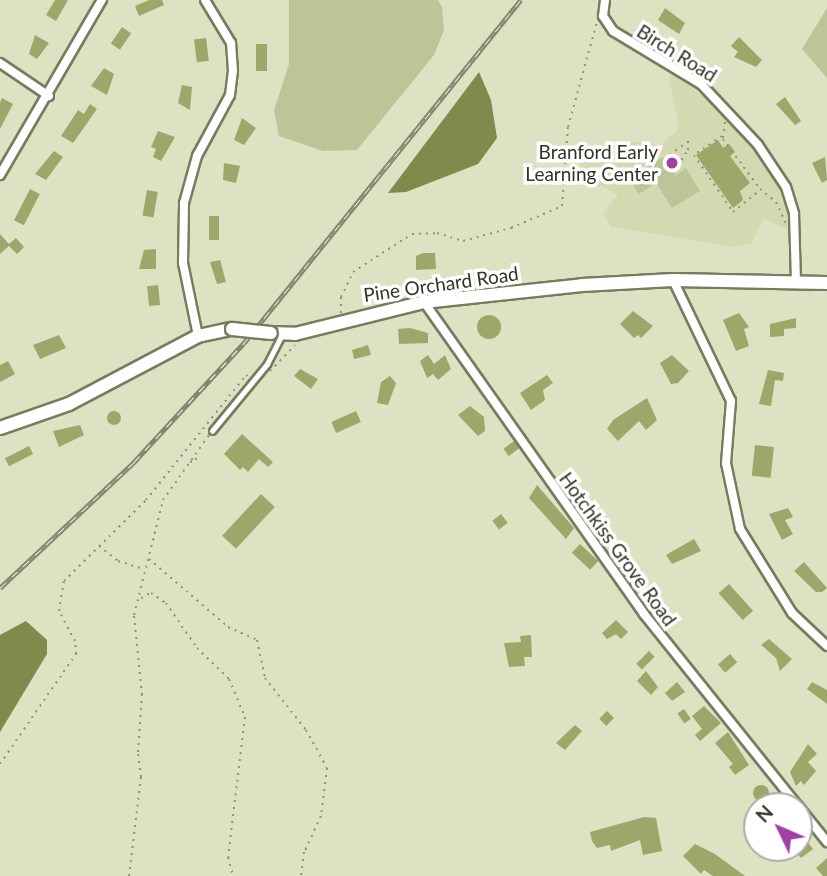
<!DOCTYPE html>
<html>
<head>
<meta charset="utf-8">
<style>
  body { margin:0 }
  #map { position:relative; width:827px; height:876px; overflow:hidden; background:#dde3c2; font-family:Lato,sans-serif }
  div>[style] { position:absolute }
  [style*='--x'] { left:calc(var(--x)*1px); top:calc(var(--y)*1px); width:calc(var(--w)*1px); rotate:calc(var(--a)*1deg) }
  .built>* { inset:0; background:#d3dab2 }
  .green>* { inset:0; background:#bdc598 }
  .water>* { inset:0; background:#808a4d }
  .building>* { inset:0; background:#9da769; transform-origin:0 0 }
  .round { border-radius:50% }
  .path>* { height:2px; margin-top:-1px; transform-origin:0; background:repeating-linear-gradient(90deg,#8e937b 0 2px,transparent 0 7px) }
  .roads { filter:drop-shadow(2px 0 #777c5f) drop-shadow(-2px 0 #777c5f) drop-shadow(0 2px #777c5f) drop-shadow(0 -2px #777c5f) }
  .lane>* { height:4.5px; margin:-2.25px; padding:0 2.25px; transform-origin:2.25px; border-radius:2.25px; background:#fff }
  .street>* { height:8px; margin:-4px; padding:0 4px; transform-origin:4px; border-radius:4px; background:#fff }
  .secondary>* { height:12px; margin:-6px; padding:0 6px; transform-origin:6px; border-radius:6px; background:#fff }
  .rail>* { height:5px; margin-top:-2.5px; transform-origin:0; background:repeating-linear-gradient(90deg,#fff 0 8px,#828770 0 16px); box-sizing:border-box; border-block:2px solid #828770 }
  .bridges { filter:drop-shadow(2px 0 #777c5f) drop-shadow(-2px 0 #777c5f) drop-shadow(0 2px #777c5f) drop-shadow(0 -2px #777c5f) }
  .secondary-bridge>* { height:12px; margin:-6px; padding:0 6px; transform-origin:6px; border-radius:6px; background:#fff }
  .dots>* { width:19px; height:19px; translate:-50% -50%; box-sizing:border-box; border:4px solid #fff; border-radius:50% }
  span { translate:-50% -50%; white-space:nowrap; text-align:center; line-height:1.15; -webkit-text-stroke:7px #fff; paint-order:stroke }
  .street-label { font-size:19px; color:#303326 }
  .poi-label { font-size:19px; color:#303326 }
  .right { translate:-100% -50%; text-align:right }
  .north { position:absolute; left:743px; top:792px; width:70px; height:70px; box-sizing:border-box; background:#fff; border:2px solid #acada8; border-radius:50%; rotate:314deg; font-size:19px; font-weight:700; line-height:28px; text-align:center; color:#303326 }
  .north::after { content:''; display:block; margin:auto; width:24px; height:32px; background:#a23fa6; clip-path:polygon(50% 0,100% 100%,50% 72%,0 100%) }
</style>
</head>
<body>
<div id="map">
  <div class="built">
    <i style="clip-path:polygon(674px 72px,739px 128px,781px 187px,792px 231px,763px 219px,752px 243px,733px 247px,611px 227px,603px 213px,618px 195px,601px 186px,581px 185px,577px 175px,585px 151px,643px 141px,660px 146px,679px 128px,669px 78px)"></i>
  </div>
  <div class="green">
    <i style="clip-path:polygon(289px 0,438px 0,442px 7px,444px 30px,434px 55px,357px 150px,323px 151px,279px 136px,274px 110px,289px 64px)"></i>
    <i style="clip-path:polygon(827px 8px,827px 78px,802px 49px)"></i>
    <i style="clip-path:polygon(663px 157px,676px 175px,686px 168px,700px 191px,672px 208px,656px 183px,639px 194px,629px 179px)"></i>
  </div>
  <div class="water">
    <i style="clip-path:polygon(479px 72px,491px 100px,497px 138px,478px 164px,406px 192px,388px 193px)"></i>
    <i style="clip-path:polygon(26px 621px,47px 640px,47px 654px,0 732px,0 635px)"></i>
  </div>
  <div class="building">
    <i style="clip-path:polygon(55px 0,68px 0,56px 21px,46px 15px)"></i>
    <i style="clip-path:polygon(149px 0,162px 0,164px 5px,139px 16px,135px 6px)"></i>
    <i style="clip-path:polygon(665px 8px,685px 23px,679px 34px,658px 20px)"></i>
    <i style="left:122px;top:27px;width:11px;height:20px;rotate:34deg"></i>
    <i style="clip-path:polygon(35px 35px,49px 43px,37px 59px,29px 54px)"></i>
    <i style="clip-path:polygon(739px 37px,762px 60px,756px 67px,734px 57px,738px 52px,731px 46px)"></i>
    <i style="left:206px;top:38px;width:23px;height:12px;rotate:83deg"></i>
    <i style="left:256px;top:44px;width:11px;height:27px"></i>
    <i style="clip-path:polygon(104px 68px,114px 74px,107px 95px,91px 86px)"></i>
    <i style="clip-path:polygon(182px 85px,192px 87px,190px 110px,178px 103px)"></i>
    <i style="clip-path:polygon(785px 97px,801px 121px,795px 125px,776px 104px)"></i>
    <i style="clip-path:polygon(2px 98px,13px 104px,0 129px,0 103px)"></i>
    <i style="clip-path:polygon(90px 104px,97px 109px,73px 143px,61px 136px,78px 110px,84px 114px)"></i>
    <i style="clip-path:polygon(242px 118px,256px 128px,244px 145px,234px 140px)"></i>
    <i style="clip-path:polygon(158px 131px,175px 137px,161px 161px,153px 157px,156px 149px,151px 147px)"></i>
    <i style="clip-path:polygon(718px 140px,723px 148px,729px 144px,735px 152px,730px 156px,750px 183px,740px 191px,743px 200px,733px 208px,696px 155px)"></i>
    <i style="clip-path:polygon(54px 151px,63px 157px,46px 180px,35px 174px)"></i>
    <i style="clip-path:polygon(825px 157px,827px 180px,822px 183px,812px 163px)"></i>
    <i style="clip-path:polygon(224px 163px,240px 166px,236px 183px,223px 180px)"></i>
    <i style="left:30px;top:189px;width:11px;height:35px;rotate:27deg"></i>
    <i style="left:147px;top:190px;width:11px;height:26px;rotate:10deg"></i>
    <i style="left:209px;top:216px;width:10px;height:24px"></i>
    <i style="clip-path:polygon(0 234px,9px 244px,16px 238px,24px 247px,17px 254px,9px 246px,0 254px)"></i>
    <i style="clip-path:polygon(156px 249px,156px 269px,139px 269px,144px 250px)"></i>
    <i style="clip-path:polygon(423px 253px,435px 253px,436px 269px,416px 270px,416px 256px)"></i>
    <i style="clip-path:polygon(220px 260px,226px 282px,217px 284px,210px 262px)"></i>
    <i style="left:158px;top:285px;width:20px;height:11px;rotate:84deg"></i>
    <i style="clip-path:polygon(633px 311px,653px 326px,641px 338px,638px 335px,634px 338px,620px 324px)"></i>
    <i style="clip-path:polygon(739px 313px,749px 327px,744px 329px,749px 346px,736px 351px,723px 320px)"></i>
    <i class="round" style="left:477px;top:315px;width:24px;height:24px"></i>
    <i style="clip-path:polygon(796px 318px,796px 328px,784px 329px,784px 336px,770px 337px,770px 324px)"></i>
    <i style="clip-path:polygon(410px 328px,428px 333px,428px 343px,399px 344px,398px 329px)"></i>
    <i style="clip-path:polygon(59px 335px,66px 348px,40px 359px,33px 345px)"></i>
    <i style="clip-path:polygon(368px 345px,371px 355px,354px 359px,352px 350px)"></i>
    <i style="clip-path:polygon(428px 355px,434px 364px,445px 355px,451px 369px,438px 380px,433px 374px,427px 378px,420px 361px)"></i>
    <i style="clip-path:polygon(672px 355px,689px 371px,678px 383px,671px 384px,660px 363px)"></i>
    <i style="clip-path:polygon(8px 361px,15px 374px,0 382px,0 365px)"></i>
    <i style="clip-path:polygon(300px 369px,318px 379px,311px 389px,294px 376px)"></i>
    <i style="clip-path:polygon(768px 370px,784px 373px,783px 381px,775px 380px,771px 406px,759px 404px)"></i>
    <i style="clip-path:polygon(547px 375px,553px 383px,543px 390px,545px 400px,531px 410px,520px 393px)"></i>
    <i style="clip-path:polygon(390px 376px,396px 383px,388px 405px,377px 403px,381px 382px)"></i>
    <i style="clip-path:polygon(647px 398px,657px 420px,646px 430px,639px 421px,618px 441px,607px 429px,613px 420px)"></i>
    <i style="clip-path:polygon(470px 406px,484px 417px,485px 431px,478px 436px,458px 415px)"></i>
    <i class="round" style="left:107px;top:411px;width:14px;height:14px"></i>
    <i style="left:356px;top:411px;width:12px;height:27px;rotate:66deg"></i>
    <i style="clip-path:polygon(80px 425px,84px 435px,59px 447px,53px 431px)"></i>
    <i style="clip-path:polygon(242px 434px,273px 462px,268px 467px,259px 459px,248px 472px,243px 467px,240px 470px,224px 454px)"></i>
    <i style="left:514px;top:441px;width:9px;height:13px;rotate:54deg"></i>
    <i style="left:755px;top:445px;width:19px;height:31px;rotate:6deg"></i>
    <i style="left:29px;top:446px;width:9px;height:27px;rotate:63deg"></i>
    <i style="clip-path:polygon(537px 485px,574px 528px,566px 539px,529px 498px)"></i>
    <i style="left:261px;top:494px;width:19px;height:57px;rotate:43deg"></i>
    <i style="clip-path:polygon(788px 508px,793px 517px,785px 520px,793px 534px,782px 540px,769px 514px)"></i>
    <i style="left:501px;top:514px;width:11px;height:11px;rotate:52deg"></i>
    <i style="clip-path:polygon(694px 539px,701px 551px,672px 564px,666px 555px)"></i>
    <i style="left:580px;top:544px;width:25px;height:12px;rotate:43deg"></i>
    <i style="clip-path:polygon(804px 562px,827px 588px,822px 592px,816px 592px,794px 571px)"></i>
    <i style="left:729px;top:584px;width:36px;height:14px;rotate:48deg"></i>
    <i style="clip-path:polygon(616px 620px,628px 632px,621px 639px,616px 634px,607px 639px,602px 633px)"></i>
    <i style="clip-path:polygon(531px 635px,532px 657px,524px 657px,525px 666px,509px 667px,504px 643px,521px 642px,520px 636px)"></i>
    <i style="clip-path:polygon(769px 639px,792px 659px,780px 671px,776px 658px,761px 645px)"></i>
    <i style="left:649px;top:651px;width:8px;height:18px;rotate:45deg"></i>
    <i style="left:730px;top:654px;width:11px;height:16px;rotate:49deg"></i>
    <i style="clip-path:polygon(646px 671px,658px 687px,651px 695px,637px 681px)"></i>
    <i style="clip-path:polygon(677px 682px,685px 692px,672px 701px,665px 693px)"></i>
    <i style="clip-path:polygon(812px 682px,827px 690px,827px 704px,807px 689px)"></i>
    <i style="clip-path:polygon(704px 706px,721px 723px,700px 741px,695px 735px,702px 729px,692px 716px)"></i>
    <i style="left:684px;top:709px;width:12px;height:8px;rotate:55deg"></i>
    <i style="left:607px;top:711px;width:10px;height:11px;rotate:45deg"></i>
    <i style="clip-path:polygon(575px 725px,582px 731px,565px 750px,556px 743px)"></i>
    <i style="clip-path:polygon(728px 732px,749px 765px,735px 775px,729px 767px,733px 764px,715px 743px)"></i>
    <i style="clip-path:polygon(808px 744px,817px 754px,808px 762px,816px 771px,804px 785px,801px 781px,796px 786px,790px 772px)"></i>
    <i class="round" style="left:753px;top:785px;width:16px;height:16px"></i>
    <i style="clip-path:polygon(644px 817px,656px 818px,662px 851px,643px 855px,640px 840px,611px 851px,610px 845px,597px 848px,592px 841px,590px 832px)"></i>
    <i style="clip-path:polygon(799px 831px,813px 849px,801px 858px,793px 848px,799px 848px)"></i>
    <i style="clip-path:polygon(695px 844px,715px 854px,745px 876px,713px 876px,704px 870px,701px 874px,683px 856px)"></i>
    <i style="clip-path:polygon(827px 858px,827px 876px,823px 876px,816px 868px)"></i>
  </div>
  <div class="path">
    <i style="--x:725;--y:122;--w:17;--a:97"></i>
    <i style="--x:723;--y:139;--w:62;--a:53.5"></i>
    <i style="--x:760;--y:189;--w:21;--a:39"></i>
    <i style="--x:776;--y:202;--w:23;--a:65"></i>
    <i style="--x:722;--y:136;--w:34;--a:146"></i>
    <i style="--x:694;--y:155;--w:69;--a:55.6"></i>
    <i style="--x:733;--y:212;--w:35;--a:-39"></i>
    <i style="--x:545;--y:159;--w:19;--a:-6"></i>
    <i style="--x:664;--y:159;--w:29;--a:-36"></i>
    <i style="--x:674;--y:172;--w:26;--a:-58"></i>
    <i style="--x:688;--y:150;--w:9;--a:-90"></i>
    <i style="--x:341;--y:313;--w:16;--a:-90"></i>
    <i style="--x:341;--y:297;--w:28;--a:-64"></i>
    <i style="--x:353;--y:272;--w:70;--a:-32.8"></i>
    <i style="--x:412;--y:234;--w:25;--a:-2"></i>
    <i style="--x:437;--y:233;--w:27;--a:17"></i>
    <i style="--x:463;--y:241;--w:50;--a:-15.2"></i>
    <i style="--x:511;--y:228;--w:56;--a:-23.3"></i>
    <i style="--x:562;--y:206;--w:79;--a:-85.7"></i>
    <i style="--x:568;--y:127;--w:109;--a:-74.6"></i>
    <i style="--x:270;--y:371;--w:36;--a:-46"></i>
    <i style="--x:190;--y:462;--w:6;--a:-18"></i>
    <i style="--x:196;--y:460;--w:6;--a:-99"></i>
    <i style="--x:99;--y:546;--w:24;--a:38"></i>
    <i style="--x:118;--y:561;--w:28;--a:17"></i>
    <i style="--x:149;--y:559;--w:104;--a:40.7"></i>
    <i style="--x:228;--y:627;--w:32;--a:24"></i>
    <i style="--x:257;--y:640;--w:39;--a:78"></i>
    <i style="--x:265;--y:678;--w:66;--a:51.7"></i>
    <i style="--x:306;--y:730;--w:43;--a:61.1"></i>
    <i style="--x:327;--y:768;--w:48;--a:97.1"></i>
    <i style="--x:321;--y:816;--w:40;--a:115"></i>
    <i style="--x:304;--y:852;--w:24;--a:97"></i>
    <i style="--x:141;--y:598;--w:11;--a:-27"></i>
    <i style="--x:151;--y:593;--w:18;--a:34"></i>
    <i style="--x:166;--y:603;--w:55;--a:55.4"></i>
    <i style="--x:197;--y:648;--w:45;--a:44.1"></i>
    <i style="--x:229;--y:679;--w:41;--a:67.2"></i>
    <i style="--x:245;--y:717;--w:141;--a:96.9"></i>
    <i style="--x:228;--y:857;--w:20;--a:75"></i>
    <i style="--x:0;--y:764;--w:134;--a:-55.4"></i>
    <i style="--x:76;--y:654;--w:13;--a:-94"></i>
    <i style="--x:75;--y:641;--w:34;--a:-118"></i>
    <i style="--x:59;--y:611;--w:30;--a:-81"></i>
    <i style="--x:64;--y:581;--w:115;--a:-44.6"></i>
    <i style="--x:146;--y:500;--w:160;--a:-51.3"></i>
    <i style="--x:246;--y:375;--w:5;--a:37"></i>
    <i style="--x:129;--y:876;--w:100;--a:-83.1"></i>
    <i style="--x:141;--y:777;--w:25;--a:-97"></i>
    <i style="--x:138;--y:752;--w:57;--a:-86"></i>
    <i style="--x:142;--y:695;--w:80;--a:-95.7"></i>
    <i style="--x:134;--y:615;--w:119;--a:-75.8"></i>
    <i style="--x:163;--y:500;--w:80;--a:-54.7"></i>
  </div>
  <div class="roads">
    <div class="lane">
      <i style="--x:212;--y:431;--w:87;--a:-50.6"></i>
      <i style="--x:267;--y:364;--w:31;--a:-63"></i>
    </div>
    <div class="street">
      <i style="--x:605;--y:0;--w:16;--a:97"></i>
      <i style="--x:603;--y:16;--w:18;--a:56"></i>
      <i style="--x:613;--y:31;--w:103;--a:31.1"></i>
      <i style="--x:701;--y:84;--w:83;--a:46.9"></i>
      <i style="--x:758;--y:145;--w:50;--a:56.3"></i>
      <i style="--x:786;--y:187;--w:28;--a:73"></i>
      <i style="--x:794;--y:214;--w:69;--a:88.3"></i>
      <i style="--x:0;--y:63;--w:59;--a:34"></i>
      <i style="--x:0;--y:175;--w:203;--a:-59.8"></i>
      <i style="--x:673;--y:280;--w:134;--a:64.4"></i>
      <i style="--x:731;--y:401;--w:62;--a:94.6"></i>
      <i style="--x:726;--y:463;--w:67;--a:78"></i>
      <i style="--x:740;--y:529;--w:99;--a:58.2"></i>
      <i style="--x:792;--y:613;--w:48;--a:43.3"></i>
      <i style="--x:424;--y:302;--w:382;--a:54.8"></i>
      <i style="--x:644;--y:614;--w:246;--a:51.3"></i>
      <i style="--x:198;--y:336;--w:75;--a:-101.6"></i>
      <i style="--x:183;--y:263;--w:60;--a:-89"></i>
      <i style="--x:184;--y:203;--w:49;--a:-74.5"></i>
      <i style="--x:197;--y:156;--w:69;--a:-61.6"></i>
      <i style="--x:230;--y:95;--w:24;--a:-83"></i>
      <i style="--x:233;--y:71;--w:28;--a:-94"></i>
      <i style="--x:231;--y:43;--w:50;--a:-121.2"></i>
      <i style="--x:799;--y:807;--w:45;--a:51.3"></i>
    </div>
    <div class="secondary">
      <i style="--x:271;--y:333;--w:24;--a:2"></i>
      <i style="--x:295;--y:334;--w:133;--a:-13.9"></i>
      <i style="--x:424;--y:302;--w:159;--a:-6.1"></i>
      <i style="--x:582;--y:285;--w:91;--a:-3.1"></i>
      <i style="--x:673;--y:280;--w:154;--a:1.1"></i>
      <i style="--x:0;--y:428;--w:73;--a:-19.2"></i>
      <i style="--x:69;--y:404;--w:146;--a:-27.8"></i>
      <i style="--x:198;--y:336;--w:35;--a:-12"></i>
    </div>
  </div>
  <div class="rail">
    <i style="--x:0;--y:588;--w:184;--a:-43.2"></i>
    <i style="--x:134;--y:462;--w:162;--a:-47.3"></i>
    <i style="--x:244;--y:343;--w:441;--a:-51.1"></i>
  </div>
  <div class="bridges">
    <div class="secondary-bridge">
      <i style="--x:232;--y:329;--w:39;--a:6"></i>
    </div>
  </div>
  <div class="dots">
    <i style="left:672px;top:163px;background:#a23fa6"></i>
  </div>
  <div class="street-label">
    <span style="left:677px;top:53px;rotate:32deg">Birch Road</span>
    <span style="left:441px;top:284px;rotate:-8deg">Pine Orchard Road</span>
    <span style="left:618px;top:549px;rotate:54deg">Hotchkiss Grove Road</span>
  </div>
  <div class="poi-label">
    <span class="right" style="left:658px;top:163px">Branford Early<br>Learning Center</span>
  </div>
  <div class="north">N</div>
</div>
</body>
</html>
